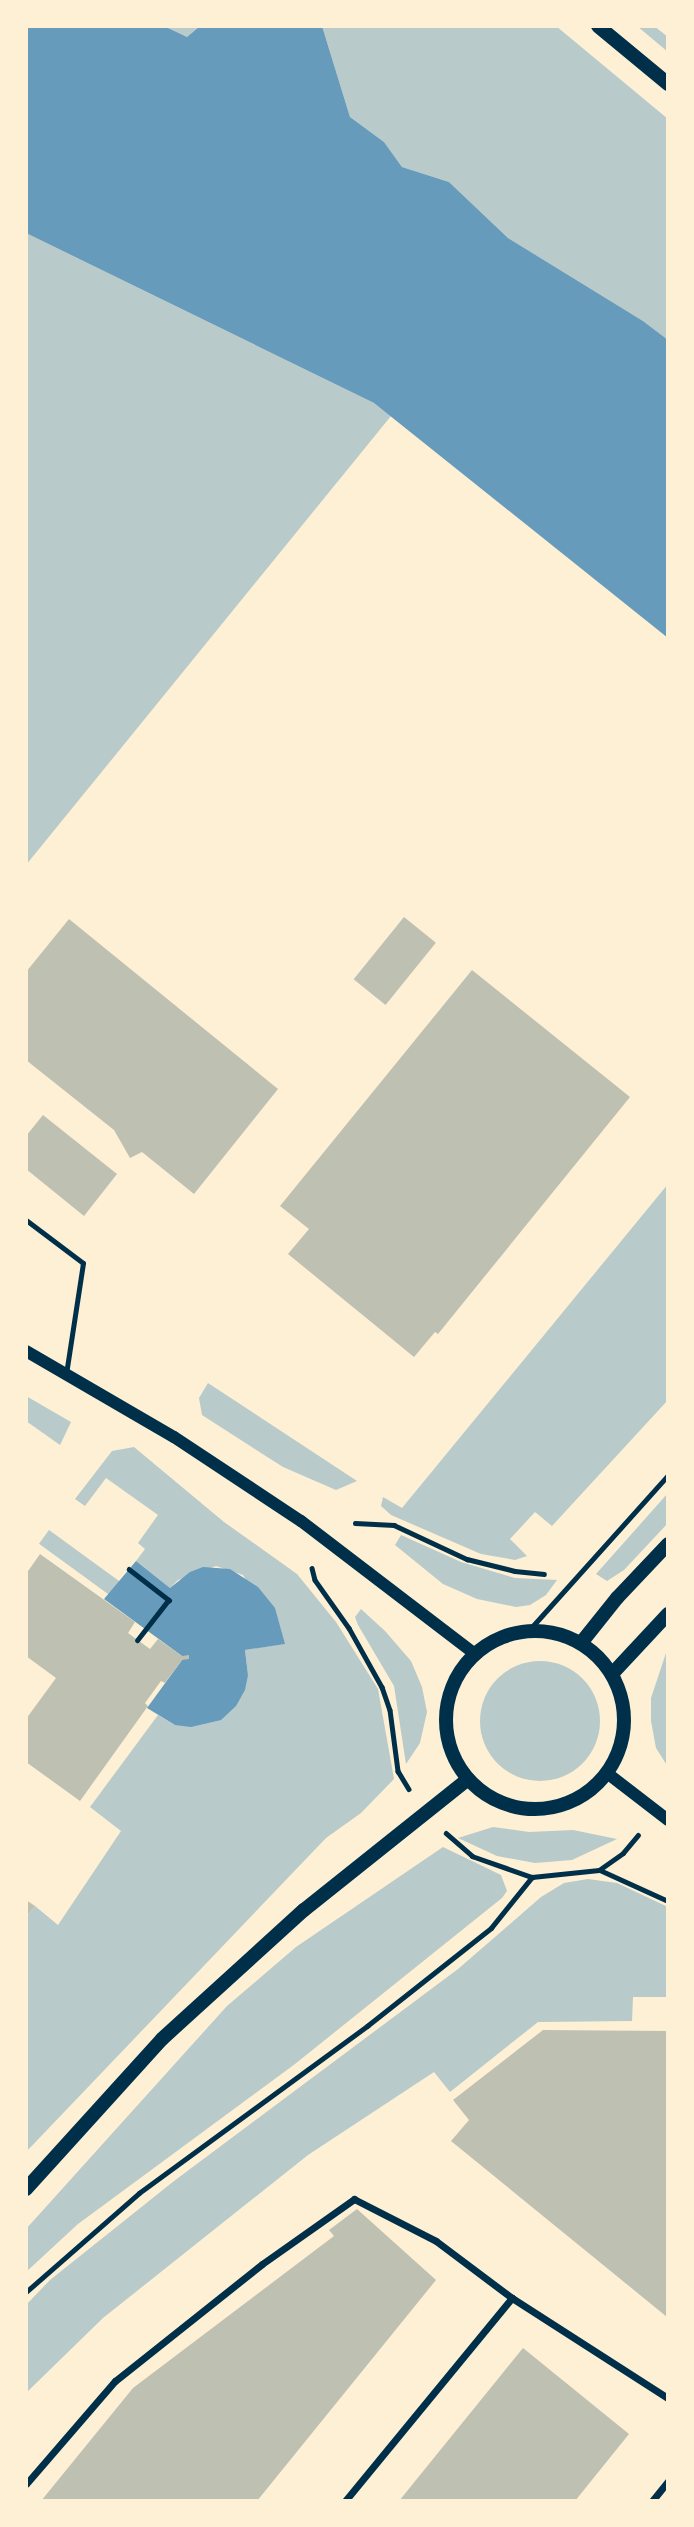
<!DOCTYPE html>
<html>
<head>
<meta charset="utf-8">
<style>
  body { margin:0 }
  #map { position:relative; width:694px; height:2527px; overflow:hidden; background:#fdf0d5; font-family:"Source Serif 4",serif }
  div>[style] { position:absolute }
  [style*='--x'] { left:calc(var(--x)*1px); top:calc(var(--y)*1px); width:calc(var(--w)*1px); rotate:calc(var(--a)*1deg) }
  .green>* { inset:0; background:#b9caca; transform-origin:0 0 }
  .round { border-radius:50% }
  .water>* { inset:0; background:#669bbc }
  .building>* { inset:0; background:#bec0b2; transform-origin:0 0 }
  .path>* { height:4.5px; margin:-2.25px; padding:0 2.25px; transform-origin:2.25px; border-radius:2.25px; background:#003049 }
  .service>* { height:5px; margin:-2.5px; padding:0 2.5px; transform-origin:2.5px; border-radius:2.5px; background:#003049 }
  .minor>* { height:7px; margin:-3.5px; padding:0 3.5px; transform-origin:3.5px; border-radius:3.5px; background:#003049 }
  .tertiary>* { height:12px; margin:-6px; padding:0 6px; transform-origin:6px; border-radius:6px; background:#003049 }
  .secondary>* { height:14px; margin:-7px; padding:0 7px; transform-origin:7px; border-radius:7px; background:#003049 }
  .secondary>.ring { margin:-7px; padding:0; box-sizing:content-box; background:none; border:14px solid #003049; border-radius:50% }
  span { translate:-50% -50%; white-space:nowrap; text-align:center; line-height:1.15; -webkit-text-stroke:7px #fdf0d5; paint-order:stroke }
  .frame { position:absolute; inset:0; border:28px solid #fdf0d5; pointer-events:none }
</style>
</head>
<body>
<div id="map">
  <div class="green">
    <i style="clip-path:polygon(164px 26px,200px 26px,187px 37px)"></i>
    <i style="clip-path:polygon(322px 26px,556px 26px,668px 119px,668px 340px,643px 321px,508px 238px,449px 182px,402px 167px,384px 142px,350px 117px)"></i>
    <i style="clip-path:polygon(637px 26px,654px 26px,668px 37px,668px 52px)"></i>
    <i style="clip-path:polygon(26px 233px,374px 403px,391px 416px,26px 865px)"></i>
    <i style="clip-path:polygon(668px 1184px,668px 1400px,552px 1526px,535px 1512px,510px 1539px,527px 1556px,515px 1560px,481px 1554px,391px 1515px,381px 1506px,383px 1497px,402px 1508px)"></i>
    <i style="clip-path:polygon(208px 1383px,357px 1481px,336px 1490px,283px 1467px,202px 1415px,199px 1398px)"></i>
    <i style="clip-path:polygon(26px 1396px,71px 1422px,60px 1445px,26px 1421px)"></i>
    <i style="clip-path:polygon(134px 1447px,224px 1522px,297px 1574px,336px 1622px,378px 1689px,394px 1779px,361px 1813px,326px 1838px,26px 2152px,26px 1918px,35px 1906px,58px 1925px,121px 1831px,90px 1807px,158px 1715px,175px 1725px,248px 1675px,245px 1650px,284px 1644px,243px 1575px,216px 1566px,178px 1580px,170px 1588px,136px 1561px,145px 1549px,138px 1543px,158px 1515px,106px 1478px,85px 1506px,75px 1499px,112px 1451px)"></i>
    <i style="clip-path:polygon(668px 1493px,668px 1523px,624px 1570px,607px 1581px,596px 1574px)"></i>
    <i style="left:49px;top:1530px;width:87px;height:17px;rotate:36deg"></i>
    <i style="clip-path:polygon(401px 1535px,461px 1562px,515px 1578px,557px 1580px,546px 1595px,530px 1605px,516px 1607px,477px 1599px,443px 1584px,395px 1545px)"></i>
    <i style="clip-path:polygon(361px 1609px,385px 1631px,411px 1661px,422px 1687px,427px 1712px,420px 1743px,406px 1764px,394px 1686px,358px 1625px,355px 1617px)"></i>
    <i style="clip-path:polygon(666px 1653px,668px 1658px,668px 1767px,656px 1748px,651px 1721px,651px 1698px)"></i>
    <i class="round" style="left:480px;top:1661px;width:120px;height:120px"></i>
    <i style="clip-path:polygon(493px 1827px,529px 1832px,573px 1830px,617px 1839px,572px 1860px,535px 1863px,497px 1856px,458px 1838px)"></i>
    <i style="clip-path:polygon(443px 1847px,501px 1875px,507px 1891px,502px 1898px,295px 2064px,78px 2224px,26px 2272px,26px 2229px,227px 2006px,296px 1947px)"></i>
    <i style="clip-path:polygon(588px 1879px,617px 1883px,668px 1907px,668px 1997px,633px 1997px,632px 2021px,538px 2022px,450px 2092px,434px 2072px,308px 2155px,103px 2318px,26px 2393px,26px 2305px,50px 2280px,174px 2181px,458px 1969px,541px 1897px,564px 1883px)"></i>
  </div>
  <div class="water">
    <i style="clip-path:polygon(26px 26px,164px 26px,187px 37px,200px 26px,322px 26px,350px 117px,384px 142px,402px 167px,449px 182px,508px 238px,643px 321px,668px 340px,668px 638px,374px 403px,26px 233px)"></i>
    <i style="clip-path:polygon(136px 1561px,170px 1588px,190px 1572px,203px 1567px,230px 1569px,258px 1587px,275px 1608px,285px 1644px,245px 1650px,248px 1675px,245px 1690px,236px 1706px,221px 1720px,191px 1727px,175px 1725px,147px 1708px,182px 1660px,182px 1656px,104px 1599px)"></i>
  </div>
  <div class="building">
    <i style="left:404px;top:917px;width:41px;height:80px;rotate:39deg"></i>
    <i style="clip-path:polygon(69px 919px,278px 1089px,194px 1194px,142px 1152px,130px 1158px,114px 1130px,26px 1060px,26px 972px)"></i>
    <i style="clip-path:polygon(472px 970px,630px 1097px,438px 1334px,435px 1332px,414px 1357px,288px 1254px,309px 1229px,280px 1206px)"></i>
    <i style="clip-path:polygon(43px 1115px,117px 1174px,84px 1216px,26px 1169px,26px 1136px)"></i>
    <i style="clip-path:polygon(40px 1554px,135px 1622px,128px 1633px,150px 1649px,158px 1639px,182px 1656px,189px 1655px,189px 1659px,182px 1660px,165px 1683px,161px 1681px,145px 1703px,148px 1706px,80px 1801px,26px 1762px,26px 1719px,56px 1678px,26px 1656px,26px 1574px)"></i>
    <i style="clip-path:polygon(26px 1900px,35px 1906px,26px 1918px)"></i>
    <i style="clip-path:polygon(543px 2030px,668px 2031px,667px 2317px,451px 2141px,469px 2120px,453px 2100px)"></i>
    <i style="clip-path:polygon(357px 2209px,436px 2280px,257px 2501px,41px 2501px,133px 2388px,334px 2236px,329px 2230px)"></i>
    <i style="clip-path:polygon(523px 2348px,629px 2434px,575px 2501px,399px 2501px)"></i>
  </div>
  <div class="path">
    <i style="--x:355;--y:1523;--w:39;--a:3"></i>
    <i style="--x:394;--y:1525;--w:81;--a:25"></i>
    <i style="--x:467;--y:1559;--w:49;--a:14"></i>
    <i style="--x:515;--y:1571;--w:29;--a:6"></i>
    <i style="--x:312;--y:1568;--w:12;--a:76"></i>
    <i style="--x:315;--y:1580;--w:59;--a:54.7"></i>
    <i style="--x:349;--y:1628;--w:68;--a:60.8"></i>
    <i style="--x:382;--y:1687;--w:24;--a:71"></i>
    <i style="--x:390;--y:1710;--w:62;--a:82.5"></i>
    <i style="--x:398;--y:1771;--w:21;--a:59"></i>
    <i style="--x:129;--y:1569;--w:51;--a:37.8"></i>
    <i style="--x:169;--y:1600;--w:51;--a:127.8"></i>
    <i style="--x:446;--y:1833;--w:35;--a:41"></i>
    <i style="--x:472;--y:1856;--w:64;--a:19.3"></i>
    <i style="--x:600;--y:1870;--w:75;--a:24.5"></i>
    <i style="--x:26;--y:2292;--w:150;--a:-41.2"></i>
    <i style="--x:139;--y:2193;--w:283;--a:-36.2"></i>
    <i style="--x:367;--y:2026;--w:158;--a:-38.3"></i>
    <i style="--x:491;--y:1928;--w:65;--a:-51.2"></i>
    <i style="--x:532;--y:1877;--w:67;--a:-6"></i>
    <i style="--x:599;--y:1870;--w:29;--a:-35"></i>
    <i style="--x:623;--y:1853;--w:23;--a:-50"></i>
  </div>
  <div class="service">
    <i style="--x:26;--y:1220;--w:71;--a:37"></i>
    <i style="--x:83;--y:1263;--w:112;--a:98.7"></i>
    <i style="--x:529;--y:1630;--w:208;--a:-48.1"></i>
  </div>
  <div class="minor">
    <i style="--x:26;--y:2484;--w:136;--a:-49.2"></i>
    <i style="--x:115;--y:2381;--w:188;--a:-38.5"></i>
    <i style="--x:262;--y:2264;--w:113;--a:-35.2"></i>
    <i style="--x:354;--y:2199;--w:92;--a:27.1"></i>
    <i style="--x:436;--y:2241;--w:95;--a:36.9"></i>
    <i style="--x:512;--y:2298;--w:185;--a:32.7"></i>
    <i style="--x:345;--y:2501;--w:263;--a:-50.6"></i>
    <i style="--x:652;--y:2501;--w:26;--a:-51"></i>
  </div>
  <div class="tertiary">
    <i style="--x:26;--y:1351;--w:171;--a:30.2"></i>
    <i style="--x:174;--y:1437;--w:152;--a:33.5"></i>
    <i style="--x:301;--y:1521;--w:219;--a:37.4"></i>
    <i style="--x:607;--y:1773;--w:77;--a:37.6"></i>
  </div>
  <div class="secondary">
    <i style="--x:598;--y:26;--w:91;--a:39.6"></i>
    <i class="ring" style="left:446px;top:1631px;width:164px;height:164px"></i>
    <i style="--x:581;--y:1643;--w:58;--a:-51.3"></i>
    <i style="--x:617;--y:1598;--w:74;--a:-46.6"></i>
    <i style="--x:612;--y:1674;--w:82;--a:-47"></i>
    <i style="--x:26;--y:2189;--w:202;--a:-47.8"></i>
    <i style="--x:162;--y:2039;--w:192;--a:-42.3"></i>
    <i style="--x:304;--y:1910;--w:208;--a:-38.6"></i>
  </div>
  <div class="frame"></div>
</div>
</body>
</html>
